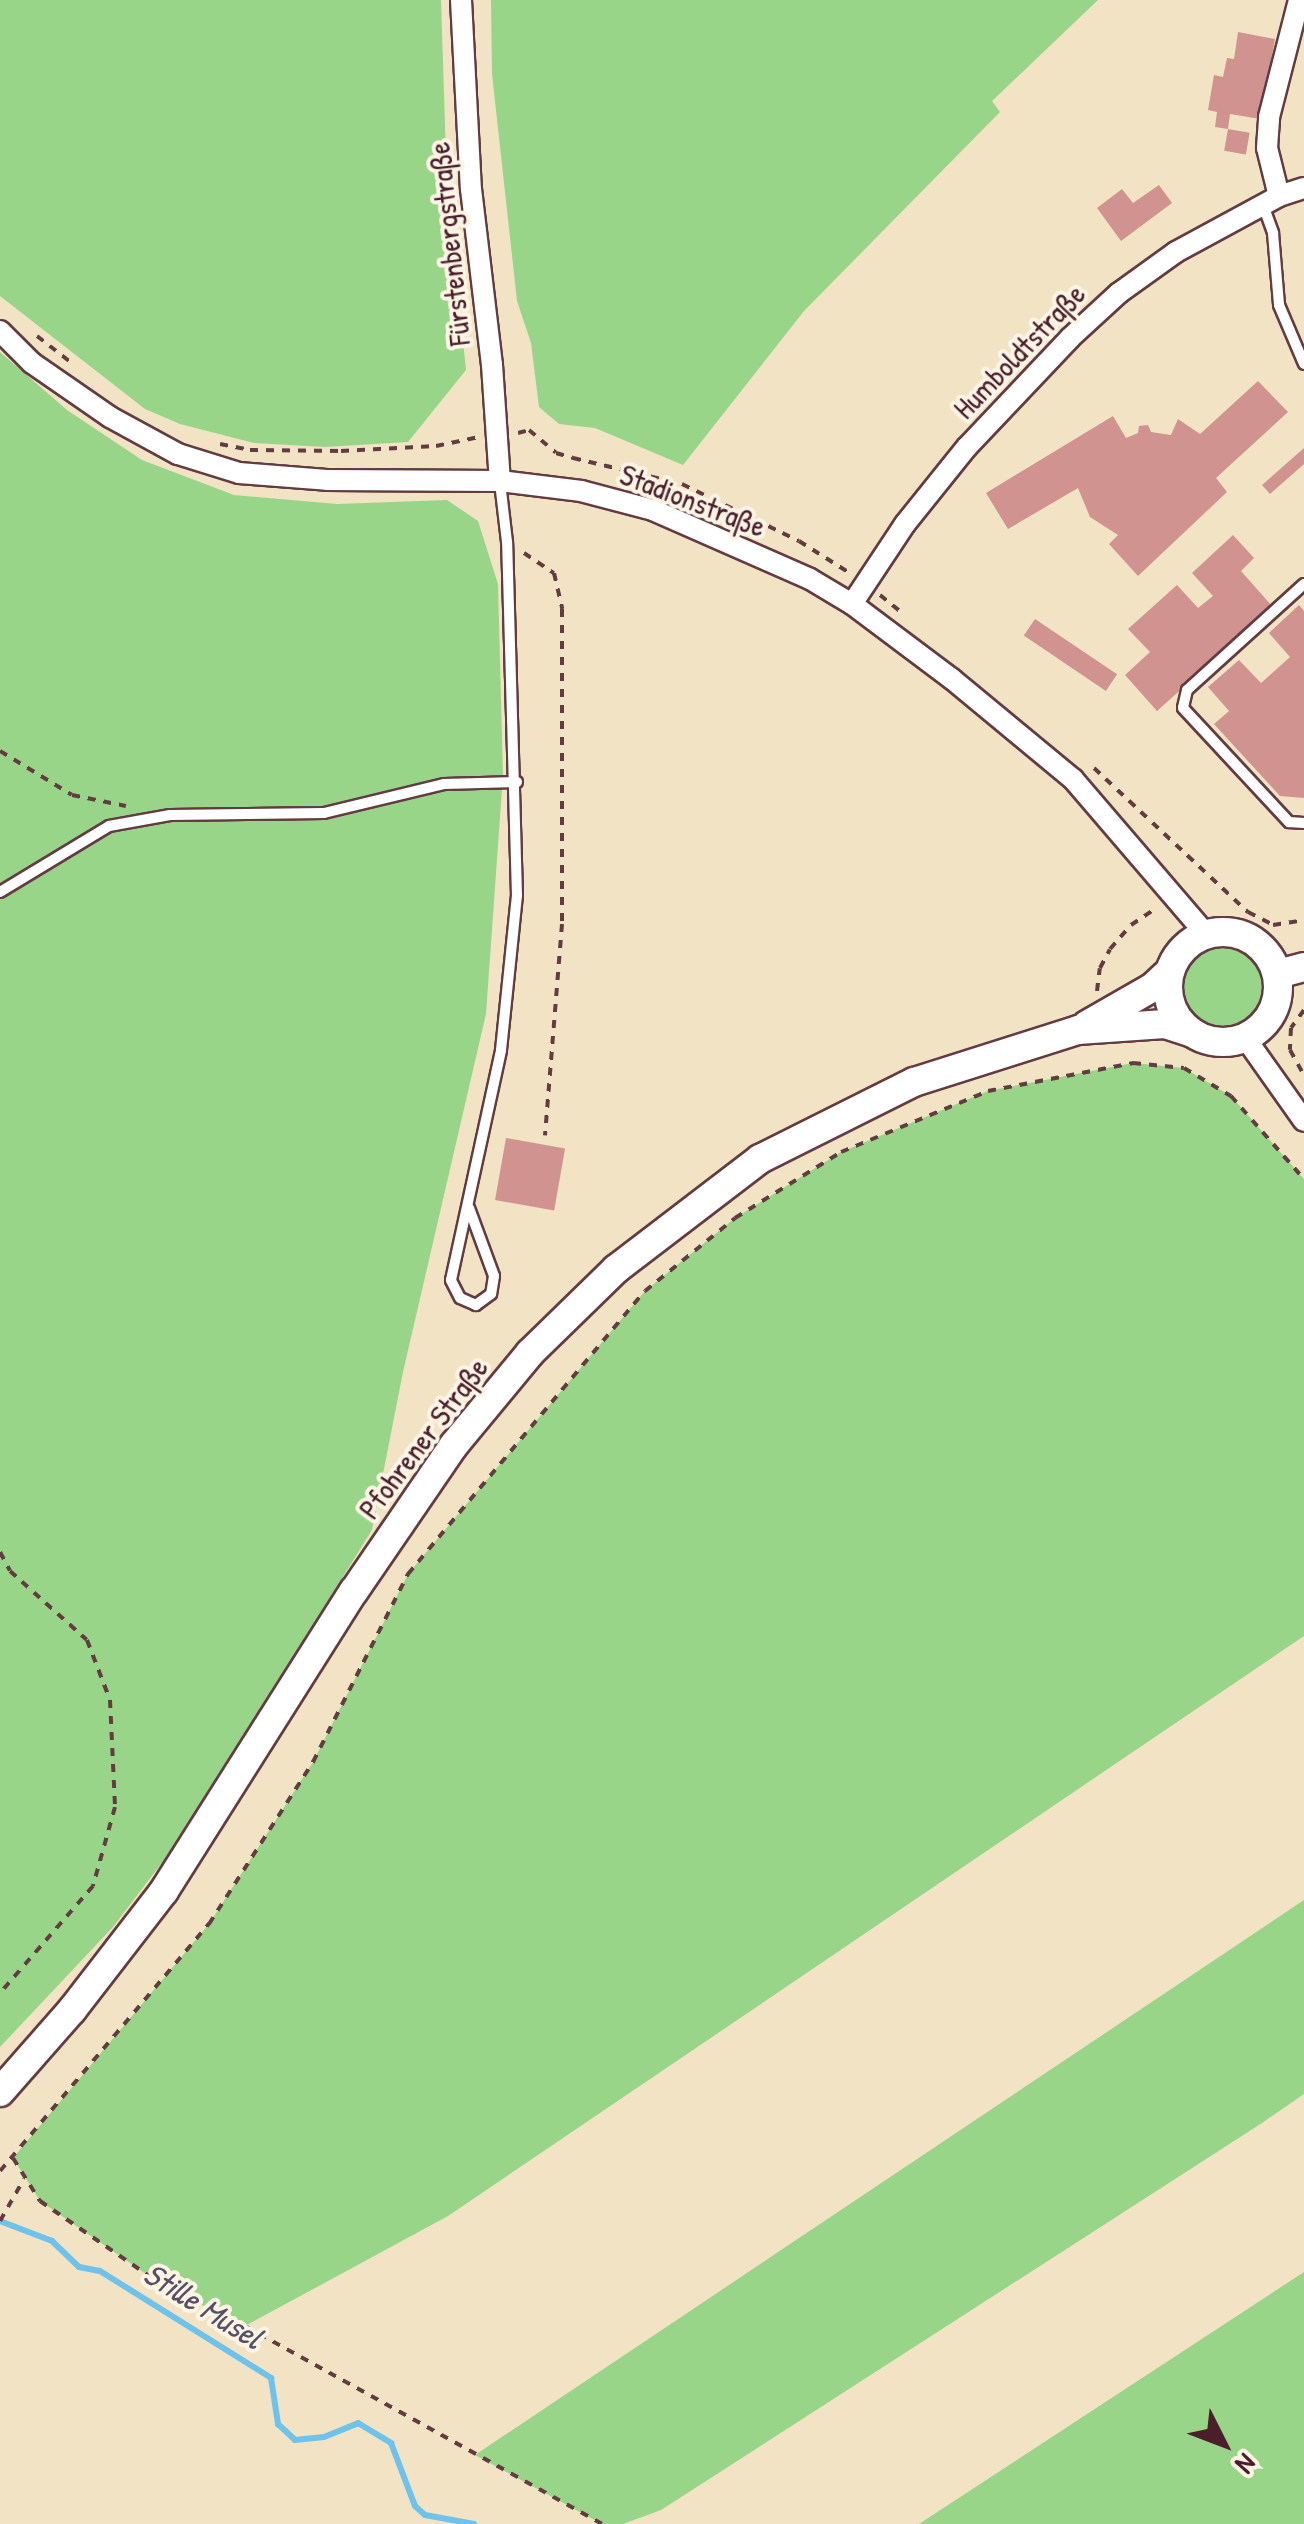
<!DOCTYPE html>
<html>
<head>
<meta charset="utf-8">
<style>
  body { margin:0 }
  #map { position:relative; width:1304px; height:2524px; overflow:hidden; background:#f2e3c4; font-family:"Patrick Hand",sans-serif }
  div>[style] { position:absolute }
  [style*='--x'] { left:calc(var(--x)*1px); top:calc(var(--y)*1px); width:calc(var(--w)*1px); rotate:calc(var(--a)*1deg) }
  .green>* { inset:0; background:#99d589 }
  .round { border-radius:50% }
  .stream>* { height:6px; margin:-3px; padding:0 3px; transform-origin:3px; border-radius:3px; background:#6fc3eb }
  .building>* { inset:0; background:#d19390; transform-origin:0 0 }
  .path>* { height:4px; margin-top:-2px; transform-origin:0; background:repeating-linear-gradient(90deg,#633c42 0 8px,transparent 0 16px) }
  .roads { filter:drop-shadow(2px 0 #633c42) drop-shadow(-2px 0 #633c42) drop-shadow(0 2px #633c42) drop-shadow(0 -2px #633c42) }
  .service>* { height:10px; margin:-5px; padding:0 5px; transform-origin:5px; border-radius:5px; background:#fff }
  .minor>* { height:20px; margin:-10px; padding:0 10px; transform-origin:10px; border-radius:10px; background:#fff }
  .secondary>* { height:28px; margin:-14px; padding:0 14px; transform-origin:14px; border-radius:14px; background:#fff }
  .secondary>.ring { margin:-14px; padding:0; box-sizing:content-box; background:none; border:28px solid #fff; border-radius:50% }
  span { translate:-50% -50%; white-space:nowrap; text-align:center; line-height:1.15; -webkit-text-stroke:8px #fcf5e5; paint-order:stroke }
  .street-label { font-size:30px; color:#4a1f2b }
  .water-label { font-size:32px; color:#555065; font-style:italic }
  .north { position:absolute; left:1174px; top:2394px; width:100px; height:100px; -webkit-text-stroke:8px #fcf5e5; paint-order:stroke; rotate:132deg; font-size:28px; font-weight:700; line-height:40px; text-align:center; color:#4a1f2b }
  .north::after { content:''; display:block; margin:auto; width:35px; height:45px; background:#4a1f2b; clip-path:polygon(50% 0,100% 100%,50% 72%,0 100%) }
</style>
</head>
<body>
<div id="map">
  <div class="green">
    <i style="clip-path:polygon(0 0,441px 0,447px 187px,466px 370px,408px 442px,325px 447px,254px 443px,180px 424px,145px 409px,0 296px)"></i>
    <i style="clip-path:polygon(491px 0,1098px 0,992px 101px,1000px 112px,804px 311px,683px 465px,595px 428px,559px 424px,539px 407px,531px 343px,517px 301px,492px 74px)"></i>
    <i style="clip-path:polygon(0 352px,67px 410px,142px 460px,234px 495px,337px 504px,447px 500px,478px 521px,498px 584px,503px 775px,486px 1014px,403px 1372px,372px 1530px,177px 1843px,113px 1927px,0 2047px)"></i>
    <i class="round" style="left:1176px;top:941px;width:94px;height:94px"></i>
    <i style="clip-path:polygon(1133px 1063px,1184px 1068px,1231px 1096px,1304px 1179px,1304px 1636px,448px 2216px,245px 2326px,165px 2287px,40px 2201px,13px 2158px,209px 1924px,313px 1762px,408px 1574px,645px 1291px,735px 1218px,841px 1152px,988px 1091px)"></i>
    <i style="clip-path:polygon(1304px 1900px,1304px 2094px,1262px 2123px,661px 2510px,623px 2524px,602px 2524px,475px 2455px)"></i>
    <i style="clip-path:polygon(1304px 2272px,1304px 2524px,919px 2524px)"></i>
  </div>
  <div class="stream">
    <i style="--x:0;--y:2221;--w:56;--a:21"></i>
    <i style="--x:52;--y:2241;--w:37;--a:44"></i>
    <i style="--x:79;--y:2267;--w:21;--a:11"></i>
    <i style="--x:100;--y:2271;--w:202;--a:32"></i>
    <i style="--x:271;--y:2378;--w:47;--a:81.3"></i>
    <i style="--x:278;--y:2424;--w:23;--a:43"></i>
    <i style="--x:295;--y:2440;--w:29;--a:-6"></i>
    <i style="--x:324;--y:2437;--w:37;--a:-22"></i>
    <i style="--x:358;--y:2423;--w:39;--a:31"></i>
    <i style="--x:391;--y:2443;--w:67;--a:69.1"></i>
    <i style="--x:415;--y:2506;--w:13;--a:42"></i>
    <i style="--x:425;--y:2515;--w:50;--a:10.4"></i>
  </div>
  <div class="building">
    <i style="clip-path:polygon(1238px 32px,1275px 39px,1260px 119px,1230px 114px,1228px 129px,1215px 127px,1217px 112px,1208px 110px,1214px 75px,1223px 77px,1227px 58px,1234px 59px)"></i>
    <i style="left:1228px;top:129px;width:22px;height:22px;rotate:10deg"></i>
    <i style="clip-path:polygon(1159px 185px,1172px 203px,1121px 241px,1097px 208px,1122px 189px,1133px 203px)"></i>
    <i style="clip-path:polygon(1258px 381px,1288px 412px,1216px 478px,1227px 492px,1138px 576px,1109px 544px,1118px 535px,1090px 517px,1078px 488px,1008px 529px,986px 493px,1113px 416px,1126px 438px,1138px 433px,1139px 426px,1148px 425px,1151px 432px,1171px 435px,1178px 419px,1200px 434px)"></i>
    <i style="clip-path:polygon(1304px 448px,1304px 464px,1270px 494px,1262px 485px)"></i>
    <i style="clip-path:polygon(1233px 535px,1254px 558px,1241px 571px,1273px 607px,1157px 711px,1125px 675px,1150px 652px,1128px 629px,1177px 585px,1198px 608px,1213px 596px,1192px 573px)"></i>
    <i style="clip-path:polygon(1299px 605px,1304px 611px,1304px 798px,1280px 796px,1214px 724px,1229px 711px,1208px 687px,1239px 660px,1261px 683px,1290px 657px,1269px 633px)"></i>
    <i style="left:1035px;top:619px;width:99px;height:20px;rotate:34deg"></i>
    <i style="left:506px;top:1138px;width:60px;height:63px;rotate:10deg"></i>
  </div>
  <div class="path">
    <i style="--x:37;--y:336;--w:46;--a:37.9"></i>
    <i style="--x:518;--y:433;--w:11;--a:-15"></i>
    <i style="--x:529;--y:430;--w:35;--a:40"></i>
    <i style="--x:556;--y:453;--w:18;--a:16"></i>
    <i style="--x:573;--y:458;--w:112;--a:13.4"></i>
    <i style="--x:682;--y:484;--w:130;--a:26"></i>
    <i style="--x:799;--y:541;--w:58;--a:32.3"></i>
    <i style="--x:220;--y:444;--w:31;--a:11"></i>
    <i style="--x:250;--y:450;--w:91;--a:0.6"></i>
    <i style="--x:341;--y:451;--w:95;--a:-3"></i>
    <i style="--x:436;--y:446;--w:44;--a:-11.8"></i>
    <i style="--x:524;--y:553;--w:36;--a:34"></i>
    <i style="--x:554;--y:573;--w:37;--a:77"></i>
    <i style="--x:562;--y:609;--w:315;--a:90"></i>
    <i style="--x:562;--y:924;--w:212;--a:94.6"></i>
    <i style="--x:880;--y:595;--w:26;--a:39"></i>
    <i style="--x:0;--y:751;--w:84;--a:31.4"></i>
    <i style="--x:72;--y:795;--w:55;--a:11.5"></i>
    <i style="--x:1094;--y:768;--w:211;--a:43.1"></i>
    <i style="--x:1248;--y:912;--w:28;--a:27"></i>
    <i style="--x:1273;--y:925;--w:31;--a:-9"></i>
    <i style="--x:1097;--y:991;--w:23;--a:-83"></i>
    <i style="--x:1100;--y:968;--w:21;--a:-62"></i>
    <i style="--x:1110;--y:949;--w:32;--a:-49"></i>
    <i style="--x:1131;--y:925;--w:29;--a:-34"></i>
    <i style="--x:1304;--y:1010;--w:22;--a:126"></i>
    <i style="--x:1291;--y:1028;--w:22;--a:93"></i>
    <i style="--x:1290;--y:1050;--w:29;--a:61"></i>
    <i style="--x:0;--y:1552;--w:21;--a:62"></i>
    <i style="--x:10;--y:1571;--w:103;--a:41.9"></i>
    <i style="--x:87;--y:1640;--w:64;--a:69"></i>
    <i style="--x:110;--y:1700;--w:107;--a:87.3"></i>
    <i style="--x:115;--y:1807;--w:82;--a:105.6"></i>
    <i style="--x:93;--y:1886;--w:142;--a:131"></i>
    <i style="--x:13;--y:2158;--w:51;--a:57.9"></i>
    <i style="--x:40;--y:2201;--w:152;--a:34.5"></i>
    <i style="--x:165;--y:2287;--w:89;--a:26"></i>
    <i style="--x:245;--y:2326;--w:408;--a:29"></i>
    <i style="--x:0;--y:2171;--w:324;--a:-49.8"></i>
    <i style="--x:209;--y:1924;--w:193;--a:-57.3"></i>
    <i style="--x:313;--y:1762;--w:211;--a:-63.2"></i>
    <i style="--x:408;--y:1574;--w:369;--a:-50.1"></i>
    <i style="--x:645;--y:1291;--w:116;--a:-39"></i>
    <i style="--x:735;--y:1218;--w:125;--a:-31.9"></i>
    <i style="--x:841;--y:1152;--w:159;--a:-22.5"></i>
    <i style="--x:988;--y:1091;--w:148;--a:-10.9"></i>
    <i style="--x:1133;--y:1063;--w:51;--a:5.6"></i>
    <i style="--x:1184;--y:1068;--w:55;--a:30.8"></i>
    <i style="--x:1231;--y:1096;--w:111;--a:48.7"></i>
    <i style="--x:0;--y:2221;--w:48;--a:-60.3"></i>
  </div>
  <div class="roads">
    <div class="service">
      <i style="--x:1263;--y:205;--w:30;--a:70"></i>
      <i style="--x:1273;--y:233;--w:72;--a:85.2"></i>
      <i style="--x:1279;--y:305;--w:64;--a:67"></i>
      <i style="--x:1304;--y:584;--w:158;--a:137.8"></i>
      <i style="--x:1187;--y:690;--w:18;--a:103"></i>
      <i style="--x:1183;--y:708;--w:156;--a:47.1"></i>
      <i style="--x:1289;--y:822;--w:15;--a:4"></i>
      <i style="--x:0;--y:892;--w:127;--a:-31.2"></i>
      <i style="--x:109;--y:826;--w:62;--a:-10.2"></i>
      <i style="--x:170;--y:815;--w:154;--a:-0.7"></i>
      <i style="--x:324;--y:813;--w:123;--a:-13.6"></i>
      <i style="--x:444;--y:784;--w:73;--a:-1.6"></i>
      <i style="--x:469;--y:1208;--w:72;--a:69.8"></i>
      <i style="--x:494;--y:1276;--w:18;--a:99"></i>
      <i style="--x:491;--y:1294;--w:19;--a:144"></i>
      <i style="--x:476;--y:1305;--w:17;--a:-156"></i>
      <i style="--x:460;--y:1298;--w:20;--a:-117"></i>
      <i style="--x:451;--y:1280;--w:235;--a:-77.7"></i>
      <i style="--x:501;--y:1050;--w:155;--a:-84.1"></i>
      <i style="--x:517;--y:896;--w:354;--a:-91.6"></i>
      <i style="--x:507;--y:542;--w:60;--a:-96.7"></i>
    </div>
    <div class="minor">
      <i style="--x:461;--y:0;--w:189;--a:87"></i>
      <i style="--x:471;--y:189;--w:177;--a:83.2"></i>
      <i style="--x:492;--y:365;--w:116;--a:86.1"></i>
      <i style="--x:1279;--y:196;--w:49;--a:-104"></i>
      <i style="--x:1267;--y:148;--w:31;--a:-86"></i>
      <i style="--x:1269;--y:117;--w:121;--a:-75.6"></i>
      <i style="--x:0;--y:331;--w:45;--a:45"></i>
      <i style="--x:32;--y:363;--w:95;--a:34.7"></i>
      <i style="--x:110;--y:417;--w:77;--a:28.6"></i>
      <i style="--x:178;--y:454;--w:64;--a:17.3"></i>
      <i style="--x:239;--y:473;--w:88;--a:4.5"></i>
      <i style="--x:327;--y:480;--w:173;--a:0.3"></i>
      <i style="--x:500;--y:481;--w:82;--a:7"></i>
      <i style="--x:581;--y:491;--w:74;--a:14.8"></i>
      <i style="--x:653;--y:510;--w:171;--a:23.7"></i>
      <i style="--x:810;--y:579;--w:49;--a:30.8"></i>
      <i style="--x:852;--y:604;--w:125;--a:36.9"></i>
      <i style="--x:952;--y:679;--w:157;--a:39.6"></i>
      <i style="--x:1073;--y:779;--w:204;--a:49.4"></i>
      <i style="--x:852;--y:604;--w:96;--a:-56.5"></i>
      <i style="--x:905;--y:524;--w:99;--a:-51.2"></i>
      <i style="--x:967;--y:447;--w:150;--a:-46.6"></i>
      <i style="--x:1070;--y:338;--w:67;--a:-42.6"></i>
      <i style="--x:1119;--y:293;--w:70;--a:-35.7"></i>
      <i style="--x:1176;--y:252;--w:117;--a:-28.5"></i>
      <i style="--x:1279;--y:196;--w:26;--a:-18"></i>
      <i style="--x:1246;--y:1039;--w:100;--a:54.7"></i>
    </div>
    <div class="secondary">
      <i class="ring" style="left:1168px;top:932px;width:82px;height:82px"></i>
      <i style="--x:1278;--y:974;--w:27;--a:-15"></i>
      <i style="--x:1087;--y:1025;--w:76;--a:-29.9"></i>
      <i style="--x:1153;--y:987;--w:22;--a:-43"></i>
      <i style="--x:0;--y:2092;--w:109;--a:-48.7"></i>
      <i style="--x:72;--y:2010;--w:150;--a:-52.3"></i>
      <i style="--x:164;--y:1891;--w:355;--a:-57.7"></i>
      <i style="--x:354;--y:1591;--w:177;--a:-55.6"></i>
      <i style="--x:454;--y:1445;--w:119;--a:-50.4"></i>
      <i style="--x:530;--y:1353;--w:120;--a:-44.3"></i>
      <i style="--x:616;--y:1269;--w:181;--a:-37.4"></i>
      <i style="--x:760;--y:1159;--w:172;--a:-26.6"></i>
      <i style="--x:914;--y:1082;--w:172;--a:-17.6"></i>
      <i style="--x:1078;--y:1030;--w:87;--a:-3.9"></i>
      <i style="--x:1165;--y:1024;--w:29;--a:18"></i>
    </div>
  </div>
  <div class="street-label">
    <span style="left:449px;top:244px;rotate:-96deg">Fürstenbergstraße</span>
    <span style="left:1019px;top:351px;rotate:-46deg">Humboldtstraße</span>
    <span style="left:693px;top:500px;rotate:21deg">Stadionstraße</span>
    <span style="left:423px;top:1438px;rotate:-53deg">Pfohrener Straße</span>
  </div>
  <div class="water-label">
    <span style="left:203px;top:2306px;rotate:32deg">Stille Musel</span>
  </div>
  <div class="north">N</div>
</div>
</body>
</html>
